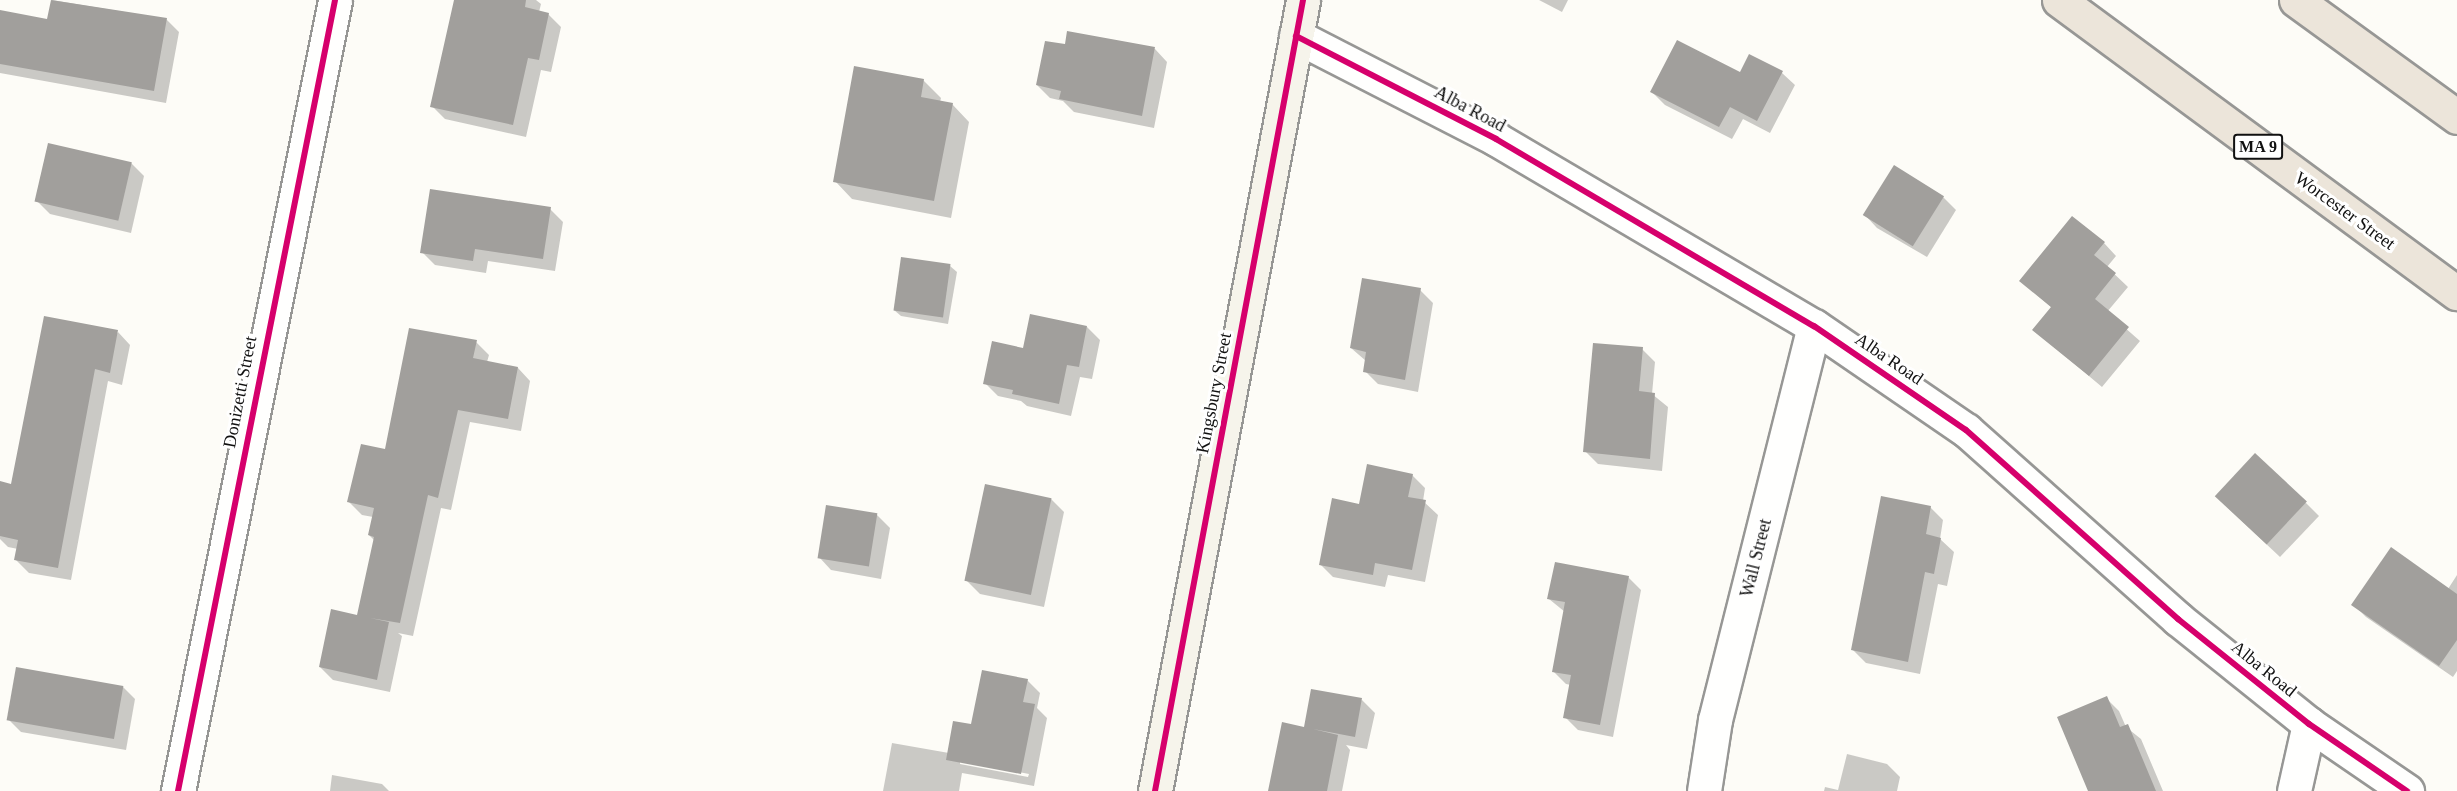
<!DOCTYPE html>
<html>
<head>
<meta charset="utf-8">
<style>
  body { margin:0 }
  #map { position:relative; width:2457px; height:791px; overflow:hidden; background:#fdfcf7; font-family:Georgia,serif }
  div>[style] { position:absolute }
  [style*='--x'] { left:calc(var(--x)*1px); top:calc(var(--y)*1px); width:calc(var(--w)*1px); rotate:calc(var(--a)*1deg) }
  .shadow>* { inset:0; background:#0003 }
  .building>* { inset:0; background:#a19f9c; transform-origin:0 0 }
  .roads { filter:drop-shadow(2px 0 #979795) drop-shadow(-2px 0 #979795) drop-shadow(0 2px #979795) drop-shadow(0 -2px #979795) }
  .minor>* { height:33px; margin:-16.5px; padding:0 16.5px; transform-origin:16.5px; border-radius:16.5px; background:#fffffe }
  .secondary>* { height:33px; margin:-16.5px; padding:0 16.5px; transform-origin:16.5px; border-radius:16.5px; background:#f6f4eb }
  .trunk>* { height:33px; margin:-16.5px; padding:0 16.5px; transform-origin:16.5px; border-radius:16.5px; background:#ece5da }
  .cycleway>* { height:6px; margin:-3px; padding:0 3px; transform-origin:3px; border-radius:3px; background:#d6006c }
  span { translate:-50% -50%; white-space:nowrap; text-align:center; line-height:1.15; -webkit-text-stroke:6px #fff; paint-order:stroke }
  .shield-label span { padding:2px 4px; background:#fff; border:2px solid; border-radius:4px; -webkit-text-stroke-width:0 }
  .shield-label { font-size:16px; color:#111; font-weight:700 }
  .street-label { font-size:18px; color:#111 }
</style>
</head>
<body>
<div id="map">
  <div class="shadow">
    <i style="clip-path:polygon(52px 0,166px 19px,179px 32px,166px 103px,0 73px,0 12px,48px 21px)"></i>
    <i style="clip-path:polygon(455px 0,536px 0,541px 4px,539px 12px,548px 14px,561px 27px,551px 72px,541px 70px,526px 137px,445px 119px,432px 106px)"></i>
    <i style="clip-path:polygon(1539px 0,1568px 0,1562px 12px)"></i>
    <i style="clip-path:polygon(1066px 46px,1155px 49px,1167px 62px,1154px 128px,1074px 112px,1063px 101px,1050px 98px,1037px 85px)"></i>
    <i style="clip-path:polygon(1782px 73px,1795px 85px,1770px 133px,1743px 119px,1732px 139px,1665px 105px,1652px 92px,1741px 74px)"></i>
    <i style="clip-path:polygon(923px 80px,941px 98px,940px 102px,952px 104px,969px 122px,951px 218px,852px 199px,835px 181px)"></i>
    <i style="clip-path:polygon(131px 163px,144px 176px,131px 233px,50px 214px,37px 201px)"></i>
    <i style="clip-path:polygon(1943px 197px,1956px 210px,1927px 257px,1877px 228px,1865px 215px)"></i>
    <i style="clip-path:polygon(550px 209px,563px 222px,555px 271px,488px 261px,486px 273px,435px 265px,422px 252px)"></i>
    <i style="clip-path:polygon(2104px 243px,2116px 256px,2107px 267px,2128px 287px,2107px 312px,2140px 341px,2102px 387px,2034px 330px,2052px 308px,2021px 281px)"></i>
    <i style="clip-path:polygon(950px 266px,957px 272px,948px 324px,901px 316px,894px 310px)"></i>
    <i style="clip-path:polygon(1420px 290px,1433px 303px,1418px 392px,1378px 384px,1365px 371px,1366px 361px,1351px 348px)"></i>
    <i style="clip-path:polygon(1087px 327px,1100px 340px,1092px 379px,1080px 377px,1071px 416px,1027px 406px,1021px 401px,998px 396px,985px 383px,1024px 350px)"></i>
    <i style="clip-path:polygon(118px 332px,130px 345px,122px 385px,108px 381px,71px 580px,29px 573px,16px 560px,18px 549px,8px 547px,0 539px,0 507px)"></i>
    <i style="clip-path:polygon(476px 342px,489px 355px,487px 362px,518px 368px,530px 381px,521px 431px,470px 422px,451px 510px,441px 508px,413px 636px,398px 633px,402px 636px,390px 692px,333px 680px,320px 667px,358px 617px,374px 540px,369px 535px,373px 517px,362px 515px,349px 502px)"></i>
    <i style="clip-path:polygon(1642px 349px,1655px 362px,1652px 394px,1668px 407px,1662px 471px,1598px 464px,1585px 451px)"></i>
    <i style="clip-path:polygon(1412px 475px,1425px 488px,1423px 501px,1438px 515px,1425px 582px,1388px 575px,1385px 587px,1333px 577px,1320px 564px)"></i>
    <i style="clip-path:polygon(1051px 499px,1064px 512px,1044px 607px,980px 594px,967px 581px)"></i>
    <i style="clip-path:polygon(2306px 503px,2319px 516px,2280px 557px,2229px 509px)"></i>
    <i style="clip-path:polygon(1930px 507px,1943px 520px,1940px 539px,1954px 552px,1947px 586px,1938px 584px,1920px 674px,1866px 663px,1853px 650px)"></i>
    <i style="clip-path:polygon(877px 515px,890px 528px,881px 579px,831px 570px,819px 557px)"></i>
    <i style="clip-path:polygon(2457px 575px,2457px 671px,2453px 677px,2366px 617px,2353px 604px,2448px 589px)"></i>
    <i style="clip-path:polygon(1628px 577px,1641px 590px,1613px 737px,1578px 730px,1565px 717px,1571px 685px,1566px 684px,1553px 671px,1565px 612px,1549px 599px)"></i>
    <i style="clip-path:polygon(evenodd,1027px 680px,1040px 693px,1037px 708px,1047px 718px,1034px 786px,962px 773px,959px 791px,883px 791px,892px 743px,949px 753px,972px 726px,1027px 680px,960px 761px,1029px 774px,1028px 777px,960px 764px,960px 761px)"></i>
    <i style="clip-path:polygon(122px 686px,135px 699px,126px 750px,21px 732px,8px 719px)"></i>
    <i style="clip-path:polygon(2106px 698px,2119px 711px,2126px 727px,2141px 739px,2163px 791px,2091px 791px)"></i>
    <i style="clip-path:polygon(1362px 700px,1375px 713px,1367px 749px,1346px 745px,1350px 750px,1342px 791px,1270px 791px,1305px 729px)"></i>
    <i style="clip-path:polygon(1847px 754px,1887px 764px,1900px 777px,1897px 791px,1824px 791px,1825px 787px,1838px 790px)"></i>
    <i style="clip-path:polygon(332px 775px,382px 784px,389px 791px,330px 791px)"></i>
  </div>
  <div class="building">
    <i style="clip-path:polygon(51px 0,167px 18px,154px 91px,0 64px,0 10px,47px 19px)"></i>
    <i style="clip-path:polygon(454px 0,526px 0,525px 7px,549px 13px,539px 60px,528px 58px,513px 125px,430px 107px)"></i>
    <i style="clip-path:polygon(1067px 31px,1155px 47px,1142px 116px,1059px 99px,1061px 91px,1036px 85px,1045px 41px,1065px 44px)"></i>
    <i style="clip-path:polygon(1677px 40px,1740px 72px,1749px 54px,1783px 71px,1757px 121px,1730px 107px,1719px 127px,1650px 92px)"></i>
    <i style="clip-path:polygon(854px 66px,924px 79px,921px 97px,953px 103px,934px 201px,833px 182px)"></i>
    <i style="left:48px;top:143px;width:86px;height:60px;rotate:13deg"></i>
    <i style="left:1894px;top:165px;width:59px;height:59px;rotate:32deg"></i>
    <i style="clip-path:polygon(430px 189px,551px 207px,543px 259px,475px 249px,473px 261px,420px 253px)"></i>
    <i style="clip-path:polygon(2072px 216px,2105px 242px,2094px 255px,2116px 273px,2095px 299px,2129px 327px,2089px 376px,2032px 330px,2051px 307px,2019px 281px)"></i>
    <i style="left:901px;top:257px;width:50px;height:54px;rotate:8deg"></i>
    <i style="clip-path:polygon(1362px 278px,1421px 288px,1405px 380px,1363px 372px,1366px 352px,1350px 348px)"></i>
    <i style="clip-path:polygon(1030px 314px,1087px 326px,1079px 367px,1067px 365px,1059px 404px,1012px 394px,1013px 390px,983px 384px,992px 341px,1023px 348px)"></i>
    <i style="clip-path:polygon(44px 316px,118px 330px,110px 373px,95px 369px,58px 568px,14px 560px,18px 540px,0 536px,0 481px,11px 484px)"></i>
    <i style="clip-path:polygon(409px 328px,477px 340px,473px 358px,518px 367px,508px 419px,458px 410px,438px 498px,428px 495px,400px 623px,370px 618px,389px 622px,377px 680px,319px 667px,331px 609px,357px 615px,374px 537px,368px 535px,374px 508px,347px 502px,361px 444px,385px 449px)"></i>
    <i style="clip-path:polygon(1593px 343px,1643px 347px,1639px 391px,1655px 393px,1650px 459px,1583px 452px)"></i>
    <i style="left:2255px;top:453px;width:71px;height:59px;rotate:43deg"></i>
    <i style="clip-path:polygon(1367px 464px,1413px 474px,1408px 497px,1426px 500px,1412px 570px,1375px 563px,1373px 575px,1319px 565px,1332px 498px,1359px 504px)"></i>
    <i style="left:985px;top:484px;width:68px;height:99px;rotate:12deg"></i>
    <i style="clip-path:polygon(1881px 496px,1931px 506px,1926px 534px,1941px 538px,1934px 574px,1925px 572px,1908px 662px,1851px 650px)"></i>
    <i style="left:826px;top:505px;width:52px;height:54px;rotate:9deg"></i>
    <i style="clip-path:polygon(2391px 547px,2457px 594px,2457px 640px,2439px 666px,2351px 605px)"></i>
    <i style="clip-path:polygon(1555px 562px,1629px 576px,1600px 725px,1563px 718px,1571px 675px,1552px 672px,1565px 602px,1547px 599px)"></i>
    <i style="left:16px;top:667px;width:109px;height:54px;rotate:10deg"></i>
    <i style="clip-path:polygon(982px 670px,1028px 679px,1023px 702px,1035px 704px,1021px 774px,946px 760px,953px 721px,971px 724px)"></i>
    <i style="clip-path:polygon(1311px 689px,1362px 698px,1355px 737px,1313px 729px,1338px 735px,1327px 791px,1268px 791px,1282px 722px,1304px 727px)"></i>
    <i style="clip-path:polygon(2107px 696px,2120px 727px,2128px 724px,2156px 791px,2088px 791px,2057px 717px)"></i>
  </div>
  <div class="roads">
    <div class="minor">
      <i style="--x:1296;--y:36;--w:225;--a:27.2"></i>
      <i style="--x:1496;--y:139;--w:369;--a:30.5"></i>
      <i style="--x:1814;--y:326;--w:184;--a:34.4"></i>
      <i style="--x:1966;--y:430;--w:284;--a:41.7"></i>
      <i style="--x:2178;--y:619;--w:168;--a:38.7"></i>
      <i style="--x:2309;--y:724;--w:119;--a:34.4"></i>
      <i style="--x:178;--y:791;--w:806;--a:-78.77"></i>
      <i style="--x:1704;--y:791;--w:72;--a:-81.2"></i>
      <i style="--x:1715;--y:720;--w:406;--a:-75.9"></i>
      <i style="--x:2294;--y:791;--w:69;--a:-77.4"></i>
    </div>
    <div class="secondary">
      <i style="--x:1155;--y:791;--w:805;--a:-79.4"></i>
    </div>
    <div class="trunk">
      <i style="--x:2059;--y:0;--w:494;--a:36.4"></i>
      <i style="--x:2296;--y:0;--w:199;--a:36"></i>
    </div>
  </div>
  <div class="cycleway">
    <i style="--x:1296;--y:36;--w:225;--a:27.2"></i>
    <i style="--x:1496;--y:139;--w:369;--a:30.5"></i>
    <i style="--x:1814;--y:326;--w:184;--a:34.4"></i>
    <i style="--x:1966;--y:430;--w:284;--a:41.7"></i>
    <i style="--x:2178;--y:619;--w:168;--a:38.7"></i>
    <i style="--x:2309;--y:724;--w:119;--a:34.4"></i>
    <i style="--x:178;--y:791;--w:806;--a:-78.77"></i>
    <i style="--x:1155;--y:791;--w:805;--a:-79.4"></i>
  </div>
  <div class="shield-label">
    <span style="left:2258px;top:147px">MA 9</span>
  </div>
  <div class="street-label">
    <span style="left:1470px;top:109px;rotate:28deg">Alba Road</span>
    <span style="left:2345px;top:211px;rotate:36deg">Worcester Street</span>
    <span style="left:1889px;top:359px;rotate:34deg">Alba Road</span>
    <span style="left:240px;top:392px;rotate:-79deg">Donizetti Street</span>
    <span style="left:1214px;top:393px;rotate:-79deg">Kingsbury Street</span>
    <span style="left:1756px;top:558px;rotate:-76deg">Wall Street</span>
    <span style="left:2264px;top:669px;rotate:39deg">Alba Road</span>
  </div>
</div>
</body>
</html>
